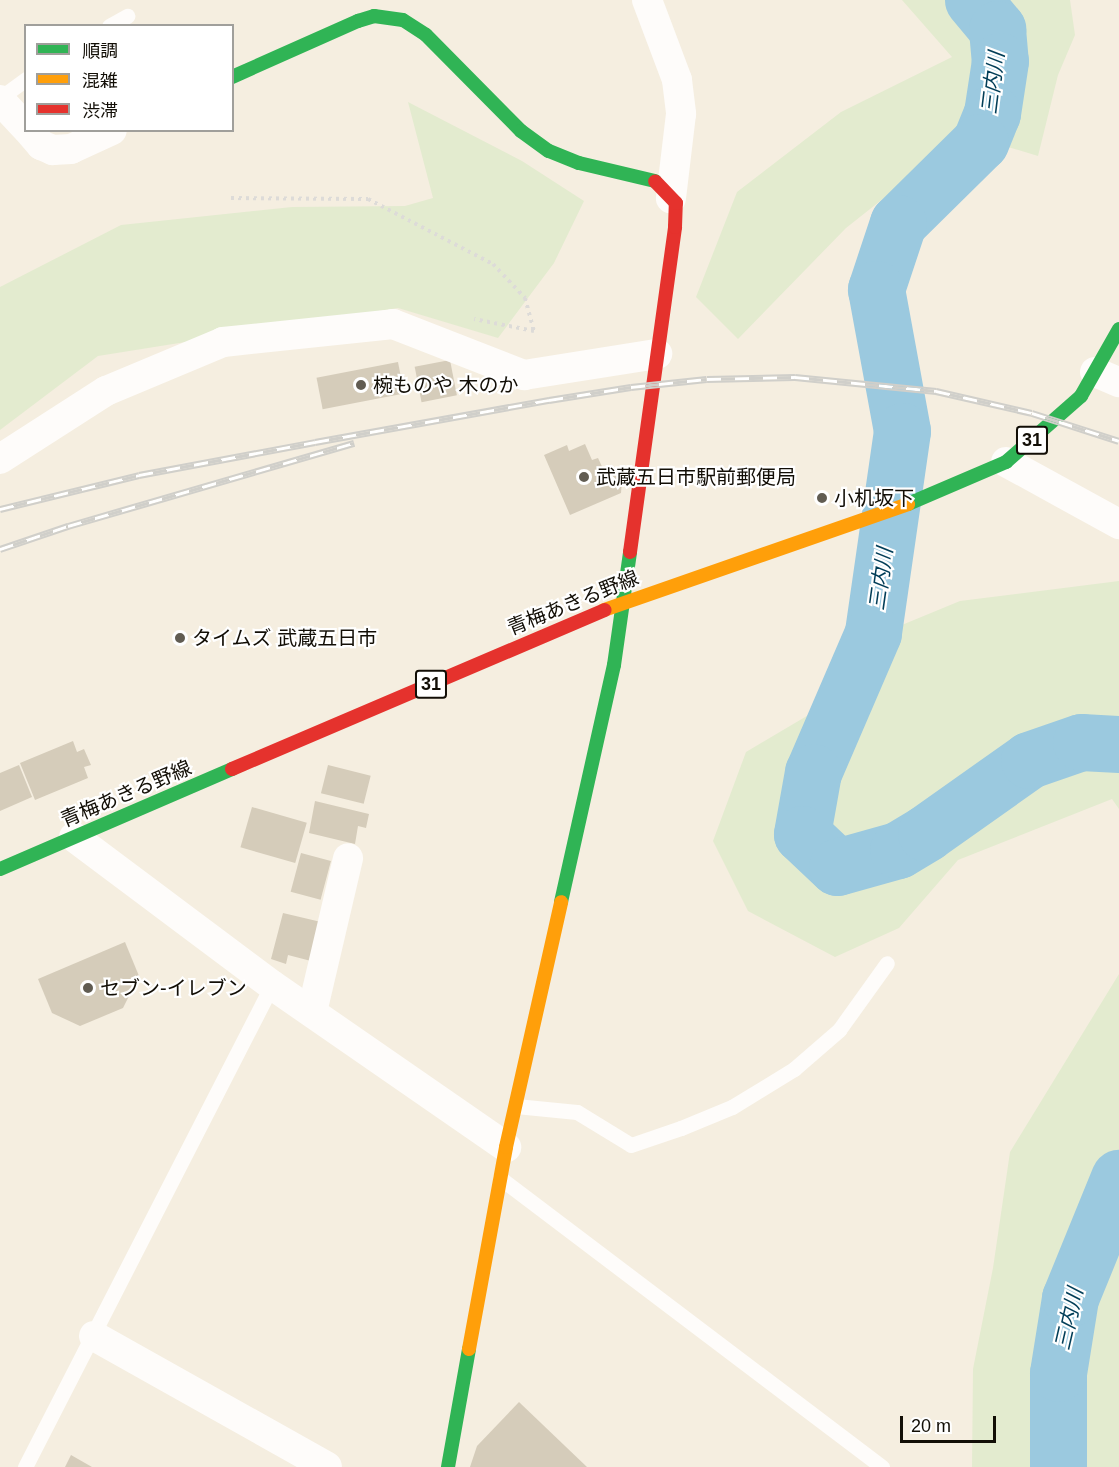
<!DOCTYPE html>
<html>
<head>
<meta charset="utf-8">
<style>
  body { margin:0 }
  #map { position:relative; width:1119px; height:1467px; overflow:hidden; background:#f5eee0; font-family:Arial,"Noto Sans JP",sans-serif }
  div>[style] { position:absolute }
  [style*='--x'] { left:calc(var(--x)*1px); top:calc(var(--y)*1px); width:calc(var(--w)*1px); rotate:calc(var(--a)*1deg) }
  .green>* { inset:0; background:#e3ebcf }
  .river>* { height:57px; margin:-28.5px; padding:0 28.5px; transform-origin:28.5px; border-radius:28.5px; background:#9bc9df }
  .building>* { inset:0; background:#d5ccba; transform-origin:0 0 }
  .path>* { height:4px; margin-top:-2px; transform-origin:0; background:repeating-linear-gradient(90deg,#dddbd8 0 3px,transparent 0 7.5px) }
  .lane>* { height:15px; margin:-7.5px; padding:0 7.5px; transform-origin:7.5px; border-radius:7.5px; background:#fefcfa }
  .street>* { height:30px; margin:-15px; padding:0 15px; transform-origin:15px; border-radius:15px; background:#fefcfa }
  .fast>* { height:14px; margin:-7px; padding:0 7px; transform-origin:7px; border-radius:7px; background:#30b455 }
  .slow>* { height:14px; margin:-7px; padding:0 7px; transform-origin:7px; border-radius:7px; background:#ff9f0a }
  .jam>* { height:14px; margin:-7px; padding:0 7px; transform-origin:7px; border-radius:7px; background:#e5322d }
  .rail>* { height:7px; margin-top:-3.5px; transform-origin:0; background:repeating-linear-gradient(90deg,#fff 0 14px,#d0cfca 0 28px); box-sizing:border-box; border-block:2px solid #d0cfca }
  .dots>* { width:16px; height:16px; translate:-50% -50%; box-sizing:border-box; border:3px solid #fff; border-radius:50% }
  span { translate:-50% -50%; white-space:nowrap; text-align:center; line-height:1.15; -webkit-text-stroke:4.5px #fff; paint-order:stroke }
  .shield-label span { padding:2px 4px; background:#fff; border:2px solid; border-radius:4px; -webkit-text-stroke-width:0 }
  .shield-label { font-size:18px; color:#120e06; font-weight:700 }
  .poi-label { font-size:20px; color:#120e06 }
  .left { translate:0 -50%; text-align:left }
  .street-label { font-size:20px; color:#120e06 }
  .water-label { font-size:21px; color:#003d57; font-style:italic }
  .legend { position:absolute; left:24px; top:24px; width:210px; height:108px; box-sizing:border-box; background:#fff; border:2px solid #a09f9b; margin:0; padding:8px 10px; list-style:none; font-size:18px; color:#120e06 }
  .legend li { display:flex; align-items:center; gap:12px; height:30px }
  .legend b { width:30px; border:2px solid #a09f9b }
  .scale { position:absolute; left:900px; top:1416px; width:96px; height:27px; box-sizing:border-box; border:3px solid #120e06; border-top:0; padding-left:8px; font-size:18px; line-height:21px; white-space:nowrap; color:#120e06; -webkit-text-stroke:4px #fff; paint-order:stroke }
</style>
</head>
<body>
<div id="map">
  <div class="green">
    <i style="clip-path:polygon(902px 0,1070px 0,1075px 35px,1058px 75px,1038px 156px,965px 134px,846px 228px,738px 339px,696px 297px,737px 192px,841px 112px,952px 57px)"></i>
    <i style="clip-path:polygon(408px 102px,522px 161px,584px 201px,554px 263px,498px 338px,398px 308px,98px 356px,0 430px,0 287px,121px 225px,292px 207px,405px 206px,433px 198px)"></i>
    <i style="clip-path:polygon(1119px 581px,1119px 809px,1112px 799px,958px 860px,899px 928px,835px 957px,748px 911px,713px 841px,746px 752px,822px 707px,834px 653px,960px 601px)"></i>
    <i style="clip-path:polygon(1119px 974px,1119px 1467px,972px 1467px,973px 1369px,993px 1268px,1010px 1152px)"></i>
  </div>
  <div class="river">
    <i style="--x:973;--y:0;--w:38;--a:50"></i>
    <i style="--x:997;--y:29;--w:32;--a:85"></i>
    <i style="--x:1000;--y:61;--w:53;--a:98.7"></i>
    <i style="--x:992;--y:113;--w:31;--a:112"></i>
    <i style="--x:980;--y:142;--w:115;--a:135.4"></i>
    <i style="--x:898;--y:223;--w:70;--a:108.4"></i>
    <i style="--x:876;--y:289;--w:144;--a:79.6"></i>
    <i style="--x:902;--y:431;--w:204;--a:98.2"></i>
    <i style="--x:873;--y:633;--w:151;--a:113.3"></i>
    <i style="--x:813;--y:772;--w:63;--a:100.1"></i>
    <i style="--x:802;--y:834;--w:48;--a:43.3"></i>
    <i style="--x:837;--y:867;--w:63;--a:-15.6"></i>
    <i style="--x:898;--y:850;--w:33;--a:-31"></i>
    <i style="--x:926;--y:833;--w:126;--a:-35.3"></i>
    <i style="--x:1029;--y:760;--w:55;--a:-19.1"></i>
    <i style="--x:1081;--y:742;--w:38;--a:3"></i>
    <i style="--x:1058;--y:1467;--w:94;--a:-90"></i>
    <i style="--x:1058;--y:1373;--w:76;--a:-80.9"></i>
    <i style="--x:1070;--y:1298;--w:130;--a:-67.8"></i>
  </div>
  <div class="building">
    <i style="left:450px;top:360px;width:36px;height:36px;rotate:79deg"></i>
    <i style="left:398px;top:362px;width:32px;height:83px;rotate:79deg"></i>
    <i style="clip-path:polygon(585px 444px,592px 460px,598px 458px,606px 475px,623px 468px,621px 493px,570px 515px,544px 455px,567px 445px,569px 451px)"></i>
    <i style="clip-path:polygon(73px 741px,77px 752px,84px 749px,91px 765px,84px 767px,88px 778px,35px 800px,20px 763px)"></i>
    <i style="clip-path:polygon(19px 765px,32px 797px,0 811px,0 773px)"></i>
    <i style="left:328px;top:765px;width:44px;height:29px;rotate:14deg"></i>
    <i style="clip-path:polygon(315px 801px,369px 814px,366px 828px,358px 826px,355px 844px,309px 833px)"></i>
    <i style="left:252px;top:807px;width:57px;height:42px;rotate:16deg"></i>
    <i style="left:301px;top:853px;width:31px;height:40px;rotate:15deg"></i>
    <i style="clip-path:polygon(283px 913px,321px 922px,311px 961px,288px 955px,286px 964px,271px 959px)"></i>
    <i style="clip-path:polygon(125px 942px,139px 976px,123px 1008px,80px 1026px,52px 1013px,38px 979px)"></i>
    <i style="clip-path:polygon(519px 1402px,587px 1467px,470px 1467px,477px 1446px)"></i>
    <i style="clip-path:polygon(71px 1455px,92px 1467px,65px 1467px)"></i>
  </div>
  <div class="path">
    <i style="--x:231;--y:198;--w:137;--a:0.4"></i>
    <i style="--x:368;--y:199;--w:141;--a:27.5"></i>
    <i style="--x:493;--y:264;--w:47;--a:46.7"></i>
    <i style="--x:525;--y:298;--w:34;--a:75"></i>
    <i style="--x:534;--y:331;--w:61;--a:-168.7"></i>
  </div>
  <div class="lane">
    <i style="--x:109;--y:26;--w:21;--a:-29"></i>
    <i style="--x:1;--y:101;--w:7;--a:-63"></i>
    <i style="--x:4;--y:95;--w:27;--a:-36"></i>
    <i style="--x:516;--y:1106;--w:61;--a:5.6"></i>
    <i style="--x:577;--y:1112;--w:63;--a:31.4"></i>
    <i style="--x:631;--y:1145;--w:53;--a:-18.8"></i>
    <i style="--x:681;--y:1128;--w:55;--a:-22.4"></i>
    <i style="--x:732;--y:1107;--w:73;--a:-31.5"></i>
    <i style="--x:794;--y:1069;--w:60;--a:-40.9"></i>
    <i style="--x:839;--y:1030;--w:82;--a:-54.4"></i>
    <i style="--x:500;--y:1178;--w:479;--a:37.1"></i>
    <i style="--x:25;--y:1467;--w:542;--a:-62.87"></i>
  </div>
  <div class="street">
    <i style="--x:647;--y:0;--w:85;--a:69.4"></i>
    <i style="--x:677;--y:80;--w:34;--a:83"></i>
    <i style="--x:681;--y:114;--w:85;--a:96.8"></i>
    <i style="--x:0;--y:100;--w:38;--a:47"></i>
    <i style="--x:28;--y:130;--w:20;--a:49"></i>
    <i style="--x:41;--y:145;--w:13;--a:23"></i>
    <i style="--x:53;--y:150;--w:18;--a:-3"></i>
    <i style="--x:71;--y:149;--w:45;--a:-24.9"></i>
    <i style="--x:1095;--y:372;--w:26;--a:23"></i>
    <i style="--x:0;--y:459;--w:126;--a:-32.7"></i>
    <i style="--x:106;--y:391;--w:127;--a:-22.7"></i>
    <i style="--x:223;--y:342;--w:171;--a:-6"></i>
    <i style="--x:393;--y:324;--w:141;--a:21.3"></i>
    <i style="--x:524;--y:375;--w:135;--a:-9"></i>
    <i style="--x:1006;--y:462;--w:129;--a:28.8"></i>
    <i style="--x:74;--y:837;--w:247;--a:36.8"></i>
    <i style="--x:272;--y:985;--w:285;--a:34.7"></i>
    <i style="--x:312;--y:1012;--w:158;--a:-76.8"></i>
    <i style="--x:94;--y:1336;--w:267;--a:29.3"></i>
  </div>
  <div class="fast">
    <i style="--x:232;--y:77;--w:138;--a:-24"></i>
    <i style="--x:358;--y:21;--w:17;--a:-17"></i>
    <i style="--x:374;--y:16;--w:29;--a:8"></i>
    <i style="--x:403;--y:20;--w:27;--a:33"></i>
    <i style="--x:426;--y:35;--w:135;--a:45.3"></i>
    <i style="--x:521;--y:131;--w:34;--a:36"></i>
    <i style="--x:549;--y:151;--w:32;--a:22"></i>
    <i style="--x:579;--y:163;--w:78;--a:13.3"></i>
    <i style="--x:908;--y:504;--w:107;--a:-23.2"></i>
    <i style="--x:1006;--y:462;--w:100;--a:-41.3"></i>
    <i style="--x:1081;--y:396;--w:77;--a:-60.4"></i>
    <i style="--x:0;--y:869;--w:253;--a:-23.3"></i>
    <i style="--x:561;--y:902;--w:243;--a:-77.4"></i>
    <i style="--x:614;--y:665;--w:114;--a:-81.9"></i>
    <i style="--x:448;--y:1467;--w:120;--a:-79.9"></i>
  </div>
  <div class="slow">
    <i style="--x:604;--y:610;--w:322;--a:-19.2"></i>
    <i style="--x:469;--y:1349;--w:205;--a:-79.6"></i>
    <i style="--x:506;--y:1147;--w:251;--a:-77.3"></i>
  </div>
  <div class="jam">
    <i style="--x:630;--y:552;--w:328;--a:-82.1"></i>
    <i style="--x:675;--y:227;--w:24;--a:-88"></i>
    <i style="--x:676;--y:203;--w:30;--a:-134"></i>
    <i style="--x:232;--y:769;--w:405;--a:-23.1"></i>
  </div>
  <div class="rail">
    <i style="--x:0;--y:509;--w:143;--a:-13.7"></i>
    <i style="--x:139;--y:475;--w:179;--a:-10.6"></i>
    <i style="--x:315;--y:442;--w:238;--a:-10.2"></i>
    <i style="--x:549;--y:400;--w:83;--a:-9"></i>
    <i style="--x:631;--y:387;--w:76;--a:-6"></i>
    <i style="--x:707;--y:379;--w:88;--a:-1.3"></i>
    <i style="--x:795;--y:377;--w:142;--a:5.7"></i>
    <i style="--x:936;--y:391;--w:98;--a:12.9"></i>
    <i style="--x:1032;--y:413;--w:91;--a:17.8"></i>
    <i style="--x:0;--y:549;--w:72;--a:-18.7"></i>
    <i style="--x:68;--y:526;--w:298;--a:-16.2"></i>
  </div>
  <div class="dots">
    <i style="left:361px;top:385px;background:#615c52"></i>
    <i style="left:584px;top:477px;background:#615c52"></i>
    <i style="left:822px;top:498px;background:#615c52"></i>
    <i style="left:180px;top:638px;background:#615c52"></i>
    <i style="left:88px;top:988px;background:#615c52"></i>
  </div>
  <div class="shield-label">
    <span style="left:1032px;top:440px">31</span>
    <span style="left:431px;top:684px">31</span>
  </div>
  <div class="poi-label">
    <span class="left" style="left:373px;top:385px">椀ものや 木のか</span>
    <span class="left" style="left:596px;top:477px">武蔵五日市駅前郵便局</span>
    <span class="left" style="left:834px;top:498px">小机坂下</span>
    <span class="left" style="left:192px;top:638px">タイムズ 武蔵五日市</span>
    <span class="left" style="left:100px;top:988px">セブン-イレブン</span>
  </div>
  <div class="street-label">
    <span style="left:573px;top:603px;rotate:-22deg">青梅あきる野線</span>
    <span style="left:126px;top:794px;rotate:-23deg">青梅あきる野線</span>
  </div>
  <div class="water-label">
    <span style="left:993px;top:83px;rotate:-83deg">三内川</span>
    <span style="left:881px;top:579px;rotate:-82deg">三内川</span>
    <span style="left:1069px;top:1319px;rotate:-77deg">三内川</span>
  </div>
  <ul class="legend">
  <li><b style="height:8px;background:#30b455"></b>順調</li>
  <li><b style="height:8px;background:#ff9f0a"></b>混雑</li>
  <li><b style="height:8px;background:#e5322d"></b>渋滞</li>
  </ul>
  <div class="scale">20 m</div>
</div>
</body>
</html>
